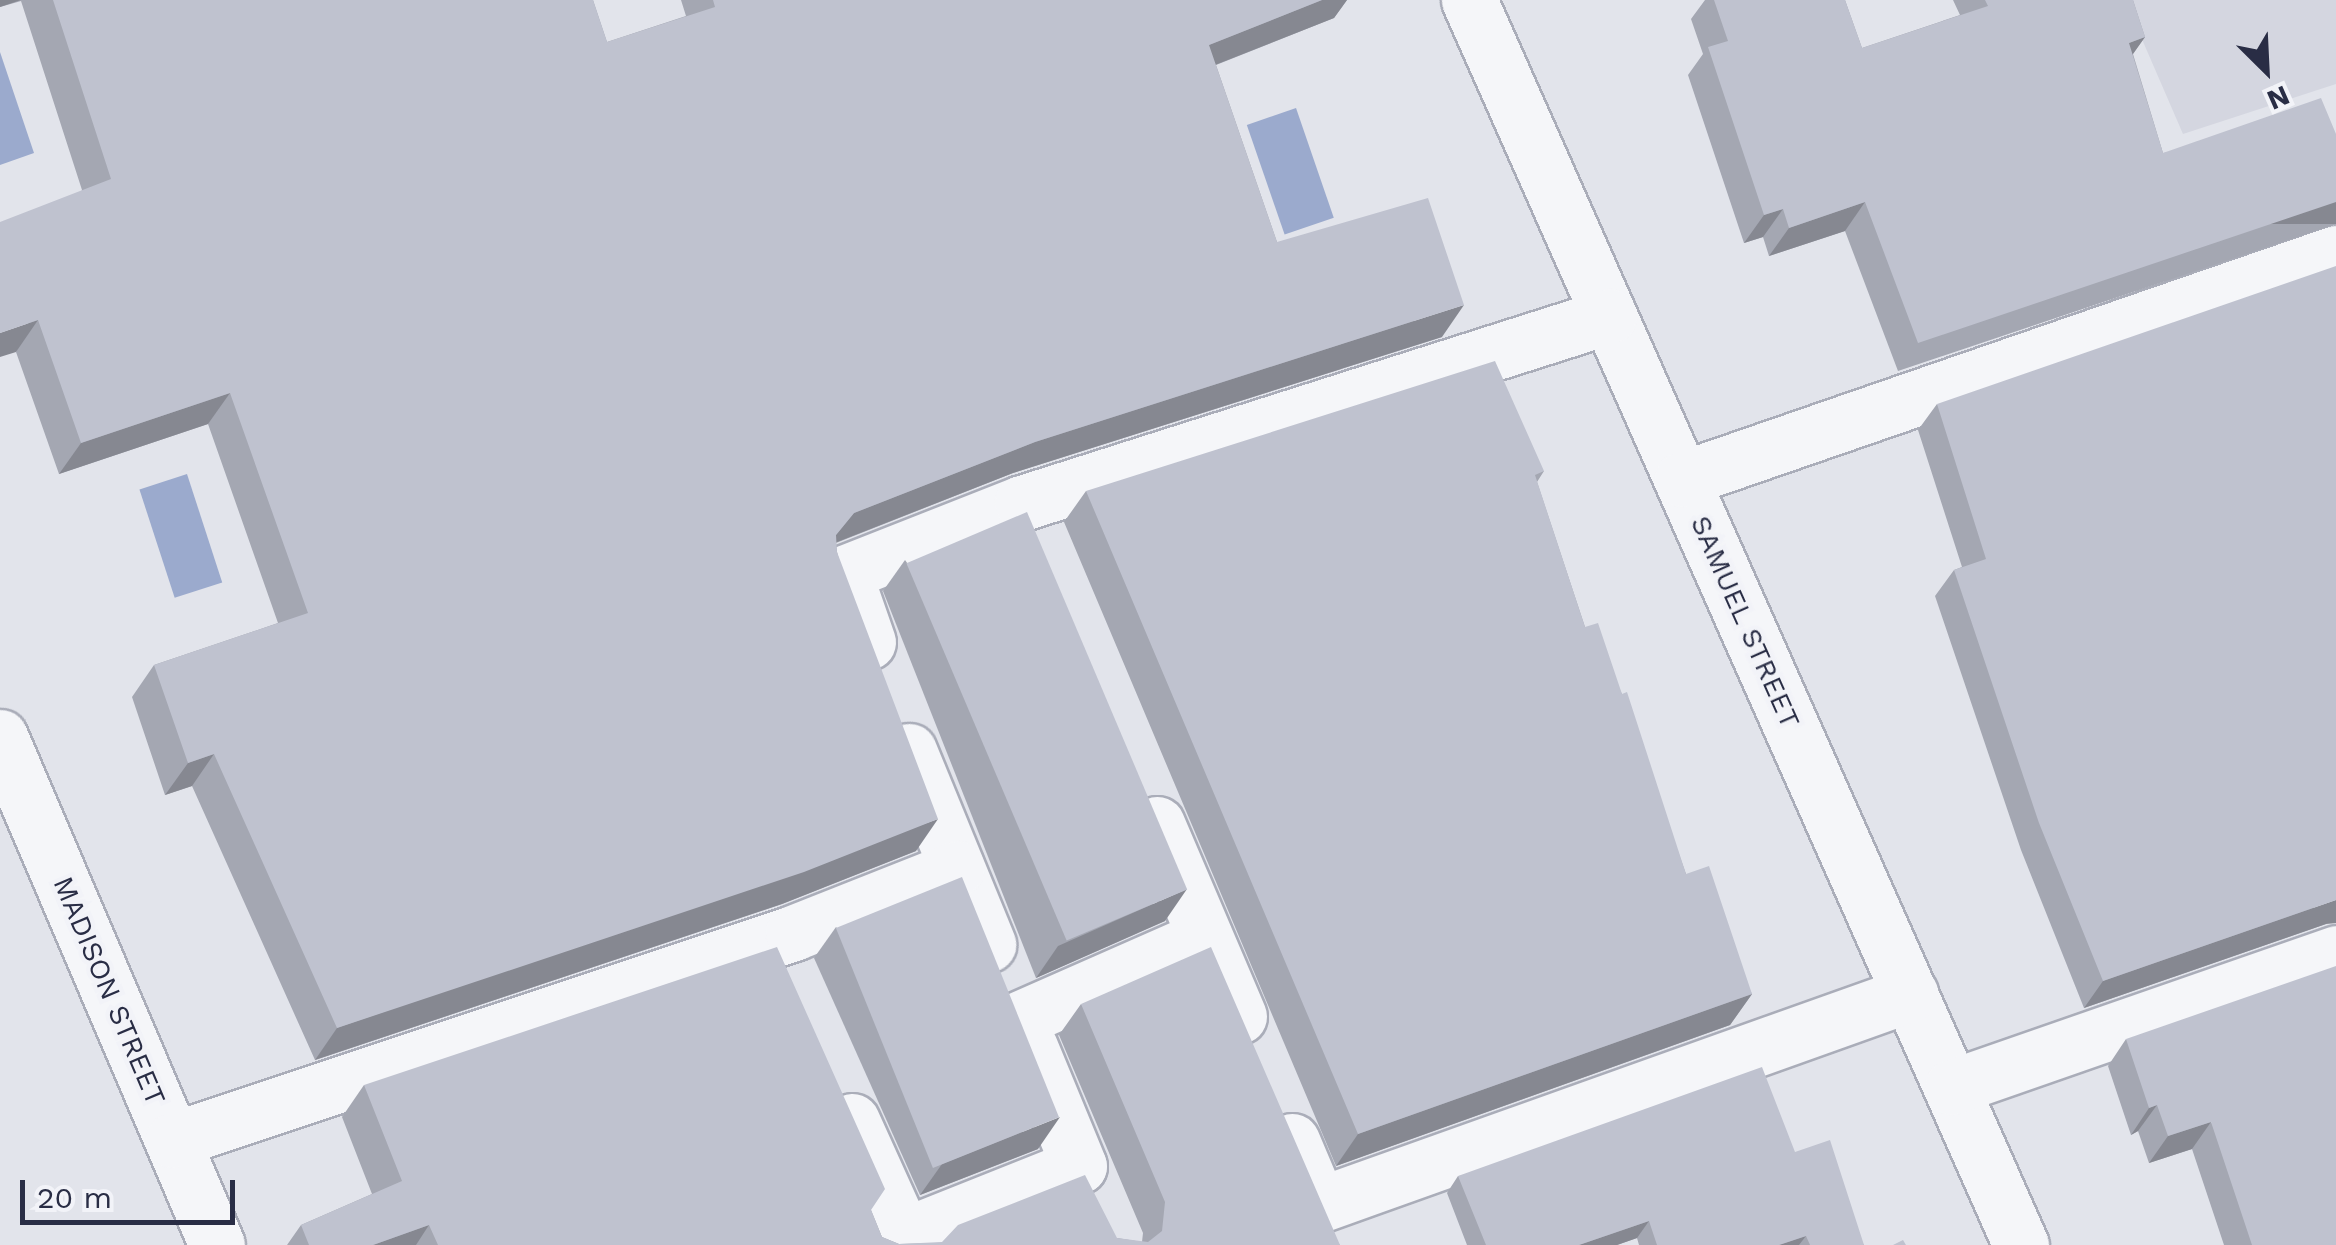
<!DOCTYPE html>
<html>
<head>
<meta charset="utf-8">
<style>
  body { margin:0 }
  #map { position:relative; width:2336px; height:1245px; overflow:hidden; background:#e2e4eb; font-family:"Work Sans",sans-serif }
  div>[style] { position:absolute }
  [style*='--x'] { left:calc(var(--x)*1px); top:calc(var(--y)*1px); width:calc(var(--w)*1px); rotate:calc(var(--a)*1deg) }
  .built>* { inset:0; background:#d4d6e0 }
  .water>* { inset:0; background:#9baacd; transform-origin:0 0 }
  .roads { filter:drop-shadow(2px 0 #aaadb9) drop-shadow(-2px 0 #aaadb9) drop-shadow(0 2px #aaadb9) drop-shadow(0 -2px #aaadb9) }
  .minor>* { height:55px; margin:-27.5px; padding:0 27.5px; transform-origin:27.5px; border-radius:27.5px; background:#f5f6f9 }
  .wall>* { inset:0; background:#a4a7b2 }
  .shaded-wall>* { inset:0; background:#868891; transform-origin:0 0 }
  .building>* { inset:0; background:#bfc2cf; transform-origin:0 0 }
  span { translate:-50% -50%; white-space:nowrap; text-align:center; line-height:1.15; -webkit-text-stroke:9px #f2f3f8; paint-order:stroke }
  .street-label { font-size:28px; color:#292d45 }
  .north { position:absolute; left:2216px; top:20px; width:100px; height:100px; -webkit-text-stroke:8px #f2f3f8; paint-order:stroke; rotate:156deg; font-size:28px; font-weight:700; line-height:40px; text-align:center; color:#292d45 }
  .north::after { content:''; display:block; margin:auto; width:35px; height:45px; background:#292d45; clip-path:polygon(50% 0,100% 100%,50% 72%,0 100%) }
  .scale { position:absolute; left:20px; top:1180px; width:215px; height:45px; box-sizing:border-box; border:5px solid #292d45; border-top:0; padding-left:12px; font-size:30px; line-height:35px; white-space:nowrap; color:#292d45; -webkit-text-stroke:8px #f2f3f8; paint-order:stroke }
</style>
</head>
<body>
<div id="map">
  <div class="built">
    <i style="clip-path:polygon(2125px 0,2336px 0,2336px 84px,2183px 134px)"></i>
  </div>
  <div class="water">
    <i style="clip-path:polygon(0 52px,34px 153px,0 165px)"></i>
    <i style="left:1296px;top:108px;width:116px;height:52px;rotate:71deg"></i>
    <i style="left:187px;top:474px;width:114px;height:50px;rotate:72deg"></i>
  </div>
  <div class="roads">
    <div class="minor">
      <i style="--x:1469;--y:0;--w:1362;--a:66.09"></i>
      <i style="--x:1682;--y:479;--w:692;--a:-19.06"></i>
      <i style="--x:868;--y:642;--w:73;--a:-109.2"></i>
      <i style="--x:844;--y:573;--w:191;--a:-21.5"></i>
      <i style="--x:1022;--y:503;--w:616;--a:-17.67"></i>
      <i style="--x:0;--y:737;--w:552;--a:66.87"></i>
      <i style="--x:909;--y:751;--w:209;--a:67.7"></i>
      <i style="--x:1157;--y:824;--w:209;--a:66.9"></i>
      <i style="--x:1019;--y:1019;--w:203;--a:-23.8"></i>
      <i style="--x:1952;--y:1087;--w:407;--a:-19.2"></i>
      <i style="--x:852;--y:1121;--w:136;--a:65.7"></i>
      <i style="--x:173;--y:1140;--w:654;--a:-18.46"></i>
      <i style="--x:793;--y:933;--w:176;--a:-21.6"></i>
      <i style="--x:1292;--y:1141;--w:69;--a:67.1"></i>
      <i style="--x:1319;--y:1205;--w:628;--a:-19.65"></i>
      <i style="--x:880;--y:1245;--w:214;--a:-21.7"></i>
      <i style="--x:1079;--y:1166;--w:129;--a:-112.4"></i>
    </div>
  </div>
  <div class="wall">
    <i style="clip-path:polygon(0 0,593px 0,607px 42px,686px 16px,681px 0,1347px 0,1334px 18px,1216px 65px,1277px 242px,1442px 337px,1013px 473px,836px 543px,837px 552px,916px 851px,782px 904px,315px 1060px,192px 786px,165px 795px,132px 697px,154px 665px,278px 623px,208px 424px,59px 474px,16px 352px,82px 190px,21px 1px,0 7px)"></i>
    <i style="clip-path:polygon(1705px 0,1845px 0,1862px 48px,1960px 15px,1953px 0,2133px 0,2145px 37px,2133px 54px,2163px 153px,2336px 134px,2336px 224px,1898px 371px,1845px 231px,1769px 256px,1763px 237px,1744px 243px,1688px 75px,1703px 54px,1691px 19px)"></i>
    <i style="clip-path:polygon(1937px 404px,2326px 924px,2084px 1008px,2021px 850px,1935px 596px,1954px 570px,1962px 567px,1918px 430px)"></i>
    <i style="clip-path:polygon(1544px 471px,1537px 482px,1585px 627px,1622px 694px,1686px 874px,1752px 994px,1730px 1025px,1336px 1166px,1064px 522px,1086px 491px)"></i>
    <i style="clip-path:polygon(905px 560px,1165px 921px,1036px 978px,883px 591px)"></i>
    <i style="clip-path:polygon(836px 927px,1038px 1149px,920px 1195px,814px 958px)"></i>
    <i style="clip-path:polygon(1081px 1004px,1340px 1245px,287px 1245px,301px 1225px,372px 1194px,342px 1117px,364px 1085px,871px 1210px,882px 1237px,899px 1244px,1117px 1238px,1142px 1242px,1143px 1233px,1059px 1035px)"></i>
    <i style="clip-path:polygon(2126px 1039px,2336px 1245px,2224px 1245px,2192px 1149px,2149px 1163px,2138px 1131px,2131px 1135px,2108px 1066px)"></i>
    <i style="clip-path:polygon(1795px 1152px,1864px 1245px,1639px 1245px,1637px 1238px,1617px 1245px,1467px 1245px,1447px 1193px,1458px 1176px)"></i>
  </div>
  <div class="shaded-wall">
    <i style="clip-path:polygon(0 0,21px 0,0 7px)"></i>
    <i style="clip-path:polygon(1322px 0,1347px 0,1334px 18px,1187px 76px,1209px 45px)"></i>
    <i style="clip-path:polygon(2145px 37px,2125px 65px,2129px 43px)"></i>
    <i style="clip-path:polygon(1865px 202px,1845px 231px,1769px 256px,1789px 228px)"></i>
    <i style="left:2336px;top:202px;width:22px;height:441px;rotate:90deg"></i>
    <i style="clip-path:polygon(1783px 209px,1763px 237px,1744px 243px,1764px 215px)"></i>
    <i style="clip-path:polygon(1464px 305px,1442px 337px,1013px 473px,832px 544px,836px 535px,854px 513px,1035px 442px)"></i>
    <i style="clip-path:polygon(38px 320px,16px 352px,0 357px,0 333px)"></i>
    <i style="clip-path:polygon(230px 393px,208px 424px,59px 474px,81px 443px)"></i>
    <i style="clip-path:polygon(214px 754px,192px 786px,165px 795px,188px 763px)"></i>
    <i style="clip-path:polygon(938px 819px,916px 851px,782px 904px,315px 1060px,337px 1028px)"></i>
    <i style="clip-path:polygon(1187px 889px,1165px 921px,1036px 978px,1058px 946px)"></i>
    <i style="clip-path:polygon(2336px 900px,2336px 923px,2326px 924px,2084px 1008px,2103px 981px)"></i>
    <i style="clip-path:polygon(1752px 994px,1730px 1025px,1336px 1166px,1358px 1134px)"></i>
    <i style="clip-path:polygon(2157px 1105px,2138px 1131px,2131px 1135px,2149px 1108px)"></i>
    <i style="clip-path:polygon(1060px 1117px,1038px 1149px,920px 1195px,942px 1164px)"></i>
    <i style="clip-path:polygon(2211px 1122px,2192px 1149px,2149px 1163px,2168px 1136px)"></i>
    <i style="clip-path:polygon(1649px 1221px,1637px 1238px,1617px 1245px,1579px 1245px)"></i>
    <i style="clip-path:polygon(429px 1225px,416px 1245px,373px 1245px)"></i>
    <i style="clip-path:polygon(1806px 1236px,1799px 1245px,1779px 1245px)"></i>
  </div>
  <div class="building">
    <i style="clip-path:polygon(53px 0,593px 0,607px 42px,715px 7px,713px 0,1322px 0,1209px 45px,1277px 242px,1428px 198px,1464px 305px,1035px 442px,854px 513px,836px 535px,837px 552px,938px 819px,804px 872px,337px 1028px,214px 754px,188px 763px,154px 665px,308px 613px,230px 393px,81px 443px,38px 320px,0 333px,0 222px,111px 179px)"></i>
    <i style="clip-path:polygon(1714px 0,1845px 0,1862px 48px,1988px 6px,1985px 0,2133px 0,2145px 37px,2129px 43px,2163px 153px,2321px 98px,2336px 134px,2336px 202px,1918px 343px,1865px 202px,1789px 228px,1783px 209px,1764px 215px,1708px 47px,1728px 41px)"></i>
    <i style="clip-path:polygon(2336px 266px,2336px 900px,2103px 981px,2039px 823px,1954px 570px,1986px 559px,1937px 404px)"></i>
    <i style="clip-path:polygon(1495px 361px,1544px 471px,1535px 475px,1585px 627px,1598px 623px,1622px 694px,1627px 692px,1686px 874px,1709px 866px,1752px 994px,1358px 1134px,1086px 491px)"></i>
    <i style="left:1027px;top:512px;width:410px;height:131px;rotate:67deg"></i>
    <i style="left:962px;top:877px;width:259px;height:136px;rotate:68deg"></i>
    <i style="clip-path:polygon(777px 947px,885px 1189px,871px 1210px,882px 1237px,899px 1244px,942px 1242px,958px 1225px,1085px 1175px,1117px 1238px,1148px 1242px,1162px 1231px,1165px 1202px,1081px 1004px,1211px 947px,1340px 1245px,438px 1245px,429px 1225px,373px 1245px,309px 1245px,301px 1225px,402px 1181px,364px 1085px)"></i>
    <i style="clip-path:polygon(2336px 966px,2336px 1245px,2252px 1245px,2211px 1122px,2168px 1136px,2157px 1105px,2149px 1108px,2126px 1039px)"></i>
    <i style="clip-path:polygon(1762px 1067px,1795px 1152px,1830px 1140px,1864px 1245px,1810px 1245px,1806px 1236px,1779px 1245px,1657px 1245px,1649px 1221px,1579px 1245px,1486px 1245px,1458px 1176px)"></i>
    <i style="clip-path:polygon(1903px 1240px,1906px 1245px,1893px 1245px)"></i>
  </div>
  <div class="street-label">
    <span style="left:1745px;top:622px;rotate:66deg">SAMUEL STREET</span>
    <span style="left:109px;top:991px;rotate:67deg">MADISON STREET</span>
  </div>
  <div class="north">N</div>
  <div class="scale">20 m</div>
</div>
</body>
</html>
